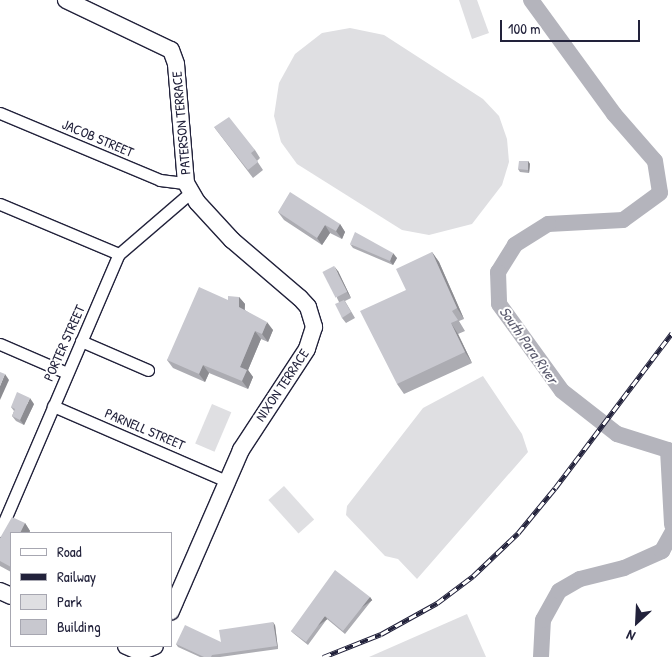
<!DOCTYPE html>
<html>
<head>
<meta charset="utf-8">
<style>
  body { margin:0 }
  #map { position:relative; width:672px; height:657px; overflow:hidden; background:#fff; font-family:"Patrick Hand",sans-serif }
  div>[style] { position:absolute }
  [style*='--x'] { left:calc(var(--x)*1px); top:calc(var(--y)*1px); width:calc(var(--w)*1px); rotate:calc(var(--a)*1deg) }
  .green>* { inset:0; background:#dfdfe2; transform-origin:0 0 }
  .river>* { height:16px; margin:-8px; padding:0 8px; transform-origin:8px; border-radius:8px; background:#b4b4bc }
  .roads { filter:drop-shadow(1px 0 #22223b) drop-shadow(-1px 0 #22223b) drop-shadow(0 1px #22223b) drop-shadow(0 -1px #22223b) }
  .street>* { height:11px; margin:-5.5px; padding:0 5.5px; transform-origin:5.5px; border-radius:5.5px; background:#fff }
  .secondary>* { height:16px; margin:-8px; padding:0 8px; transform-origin:8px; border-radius:8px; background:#fff }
  .rail>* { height:4.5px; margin-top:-2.25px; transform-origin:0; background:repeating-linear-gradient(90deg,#fff 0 8px,#22223b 0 16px); box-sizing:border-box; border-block:1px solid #22223b }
  .wall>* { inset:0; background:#acacb2 }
  .shaded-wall>* { inset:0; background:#8c8c91; transform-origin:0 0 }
  .building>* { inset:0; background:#c8c8cf; transform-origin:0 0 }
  span { translate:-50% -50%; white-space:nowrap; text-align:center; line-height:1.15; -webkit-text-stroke:4px #fff; paint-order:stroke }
  .street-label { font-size:14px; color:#22223b }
  .water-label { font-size:15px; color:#5c5c6f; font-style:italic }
  .legend { position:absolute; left:10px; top:532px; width:162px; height:115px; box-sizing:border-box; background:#fff; border:1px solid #a7a7b1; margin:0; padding:6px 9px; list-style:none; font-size:15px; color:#22223b }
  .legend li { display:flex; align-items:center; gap:10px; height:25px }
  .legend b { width:25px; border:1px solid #a7a7b1 }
  .north { position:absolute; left:612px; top:597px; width:50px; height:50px; -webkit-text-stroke:4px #fff; paint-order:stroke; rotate:205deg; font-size:14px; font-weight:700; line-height:20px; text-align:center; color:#22223b }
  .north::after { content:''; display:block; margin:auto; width:18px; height:22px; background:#22223b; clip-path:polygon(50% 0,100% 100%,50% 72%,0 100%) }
  .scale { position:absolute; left:500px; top:20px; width:140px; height:22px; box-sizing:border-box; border:2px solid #22223b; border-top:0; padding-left:6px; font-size:15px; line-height:18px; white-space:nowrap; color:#22223b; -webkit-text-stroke:4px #fff; paint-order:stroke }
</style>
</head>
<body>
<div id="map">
  <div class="green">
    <i style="clip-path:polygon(459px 0,477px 0,489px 33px,472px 39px)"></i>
    <i style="clip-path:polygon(350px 28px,384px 35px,483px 99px,499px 116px,507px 139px,509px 162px,502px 185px,472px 224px,429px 235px,402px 230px,297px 164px,281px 142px,274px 116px,279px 83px,295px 54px,322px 33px)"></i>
    <i style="clip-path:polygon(483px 376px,522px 434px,528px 452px,417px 579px,398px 559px,385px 556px,346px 515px,347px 506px,423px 408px)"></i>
    <i style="left:212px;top:404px;width:21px;height:43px;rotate:23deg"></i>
    <i style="left:284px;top:486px;width:45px;height:21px;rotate:48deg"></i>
    <i style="clip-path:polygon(467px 614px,486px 657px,369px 657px)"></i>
  </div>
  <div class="river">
    <i style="--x:531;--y:0;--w:141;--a:53.9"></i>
    <i style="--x:614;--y:114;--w:62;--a:48.9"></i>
    <i style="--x:655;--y:161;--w:32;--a:81"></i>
    <i style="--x:660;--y:193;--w:46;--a:143.9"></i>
    <i style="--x:623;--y:220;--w:75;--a:176.9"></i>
    <i style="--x:548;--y:224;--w:39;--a:148"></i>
    <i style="--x:515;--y:245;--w:32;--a:122"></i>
    <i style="--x:498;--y:272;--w:32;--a:88"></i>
    <i style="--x:499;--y:304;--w:107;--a:54.1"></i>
    <i style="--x:562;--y:391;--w:70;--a:38"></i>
    <i style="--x:617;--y:434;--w:53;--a:17.4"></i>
    <i style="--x:668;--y:450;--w:75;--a:86.9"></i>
    <i style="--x:541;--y:657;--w:37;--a:-87"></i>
    <i style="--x:543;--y:620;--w:33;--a:-61"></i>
    <i style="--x:559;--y:591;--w:24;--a:-30"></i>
    <i style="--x:580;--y:579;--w:45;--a:-14"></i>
    <i style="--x:624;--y:568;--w:42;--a:-24.1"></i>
    <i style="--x:662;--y:551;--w:21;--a:-61"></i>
  </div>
  <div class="roads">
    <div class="street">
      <i style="--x:0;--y:113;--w:173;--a:22.7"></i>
      <i style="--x:160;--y:180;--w:26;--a:7"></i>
      <i style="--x:0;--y:204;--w:129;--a:22.8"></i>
      <i style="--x:81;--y:341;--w:73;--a:23.4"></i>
      <i style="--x:0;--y:344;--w:73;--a:23.4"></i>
      <i style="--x:53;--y:406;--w:189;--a:23.4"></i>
      <i style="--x:0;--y:531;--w:301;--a:-66.8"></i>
      <i style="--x:119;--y:254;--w:95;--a:-40.7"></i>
    </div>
    <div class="secondary">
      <i style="--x:66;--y:0;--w:116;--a:25.5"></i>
      <i style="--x:171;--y:50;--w:15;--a:70"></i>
      <i style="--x:176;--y:64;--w:119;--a:85.2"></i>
      <i style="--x:186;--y:183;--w:22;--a:60"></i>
      <i style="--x:197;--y:202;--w:52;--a:47.4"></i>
      <i style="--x:232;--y:240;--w:89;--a:40.5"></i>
      <i style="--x:300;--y:298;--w:12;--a:48"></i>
      <i style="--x:308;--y:307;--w:21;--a:73"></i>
      <i style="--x:314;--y:327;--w:23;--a:108"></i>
      <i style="--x:307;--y:349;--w:121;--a:123.2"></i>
      <i style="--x:241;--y:450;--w:176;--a:113.5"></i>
      <i style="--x:0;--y:591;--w:12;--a:24"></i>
      <i style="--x:126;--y:646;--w:15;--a:23"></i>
      <i style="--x:140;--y:652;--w:16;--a:-22"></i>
    </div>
  </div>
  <div class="rail">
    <i style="--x:323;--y:657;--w:62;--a:-21.6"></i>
    <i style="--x:381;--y:634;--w:64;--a:-29"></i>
    <i style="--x:437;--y:603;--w:45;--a:-36.9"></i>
    <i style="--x:473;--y:576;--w:62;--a:-43.7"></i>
    <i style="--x:518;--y:533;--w:58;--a:-50.6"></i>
    <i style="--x:555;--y:488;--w:194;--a:-53"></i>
  </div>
  <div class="wall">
    <i style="clip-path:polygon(214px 127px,255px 150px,260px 158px,257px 161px,263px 170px,253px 178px)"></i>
    <i style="clip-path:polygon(528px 161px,530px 164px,529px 173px,520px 172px,518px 169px)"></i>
    <i style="clip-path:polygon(278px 212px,340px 224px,345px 232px,342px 239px,330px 233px,322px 245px,284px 220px)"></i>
    <i style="clip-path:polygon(350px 244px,397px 258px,393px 265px,353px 248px)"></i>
    <i style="clip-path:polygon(432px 252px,439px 262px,464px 319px,459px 321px,465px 331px,458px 334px,472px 363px,404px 394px,397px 384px,406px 290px)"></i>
    <i style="clip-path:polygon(338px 271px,351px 298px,345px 301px,355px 318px,346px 323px,342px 318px,339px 302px,337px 298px)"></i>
    <i style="clip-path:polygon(239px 297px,245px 304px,245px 310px,273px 330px,268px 342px,261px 339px,248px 370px,253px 377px,248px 389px,209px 373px,205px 382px,173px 368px,167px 360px,228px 300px)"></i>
    <i style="clip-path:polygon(34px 404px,24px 425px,16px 421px,12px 416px,14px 411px,11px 407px)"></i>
    <i style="clip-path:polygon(25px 523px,30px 531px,29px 533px,11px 533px,11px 572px,0 566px,0 538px)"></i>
    <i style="clip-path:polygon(370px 597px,372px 600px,345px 634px,327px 619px,308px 645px,293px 633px,291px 631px)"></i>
    <i style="clip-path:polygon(275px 625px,278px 649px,220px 657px,200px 657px,178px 647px,176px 644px,221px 642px)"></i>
  </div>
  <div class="shaded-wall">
    <i style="clip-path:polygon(528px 161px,530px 164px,529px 173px,528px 170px)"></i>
    <i style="clip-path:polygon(340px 224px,345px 232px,342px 239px,336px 231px)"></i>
    <i style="clip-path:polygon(325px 225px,330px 233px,322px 245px,317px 238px)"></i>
    <i style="clip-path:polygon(432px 252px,439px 262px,464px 319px,457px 308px)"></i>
    <i style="clip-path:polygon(393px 253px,397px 258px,393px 265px,390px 261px)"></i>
    <i style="clip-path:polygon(334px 266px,338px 271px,351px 298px,347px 292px)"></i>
    <i style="clip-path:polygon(239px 297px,245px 304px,244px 314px,239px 307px)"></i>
    <i style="clip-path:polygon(267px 322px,273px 330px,268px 342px,262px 334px)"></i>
    <i style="clip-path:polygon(451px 323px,458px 334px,472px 363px,465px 352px)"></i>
    <i style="clip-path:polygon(255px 331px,261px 339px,248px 370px,253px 377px,248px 389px,242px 381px,240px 367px)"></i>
    <i style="clip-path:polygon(203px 365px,209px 373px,205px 382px,199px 374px)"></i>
    <i style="clip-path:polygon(5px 374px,9px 380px,0 400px,0 386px)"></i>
    <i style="clip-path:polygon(30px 398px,34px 404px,24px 425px,20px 420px)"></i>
    <i style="clip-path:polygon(25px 523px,30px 531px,29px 533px,20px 533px)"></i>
    <i style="left:370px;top:597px;width:4px;height:43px;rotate:56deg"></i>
    <i style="left:325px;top:616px;width:4px;height:32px;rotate:56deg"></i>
    <i style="clip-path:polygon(273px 622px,275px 625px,278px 649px,277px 646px)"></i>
  </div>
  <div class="building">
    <i style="clip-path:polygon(229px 117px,255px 150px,251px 153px,258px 162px,248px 170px,214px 127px)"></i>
    <i style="clip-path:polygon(519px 161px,528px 161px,528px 170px,518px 169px)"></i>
    <i style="clip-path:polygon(290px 192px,340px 224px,336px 231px,325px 225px,317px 238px,278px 212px)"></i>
    <i style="clip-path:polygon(355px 232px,393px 253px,390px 261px,350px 244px)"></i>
    <i style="clip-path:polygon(432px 252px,457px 308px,452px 311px,458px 320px,451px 323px,465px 352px,397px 384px,360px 311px,406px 290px,396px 269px)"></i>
    <i style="left:334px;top:266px;width:29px;height:13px;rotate:63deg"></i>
    <i style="clip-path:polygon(199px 287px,228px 300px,228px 296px,239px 297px,239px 307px,267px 322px,262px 334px,255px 331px,240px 367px,247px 370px,242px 381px,203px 365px,199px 374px,167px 360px)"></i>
    <i style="clip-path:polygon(344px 300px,351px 312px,342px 318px,335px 304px)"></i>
    <i style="clip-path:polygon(0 372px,5px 374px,0 386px)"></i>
    <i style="clip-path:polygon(17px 392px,30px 398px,20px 420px,12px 416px,15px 409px,11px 407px)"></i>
    <i style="clip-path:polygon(12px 517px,25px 523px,20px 533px,11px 533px,11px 567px,0 561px,0 538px)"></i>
    <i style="clip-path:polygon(335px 570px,370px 597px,343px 631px,325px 616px,306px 642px,291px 631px)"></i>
    <i style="clip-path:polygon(273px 622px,277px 646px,212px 655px,211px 657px,204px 657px,176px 644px,185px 625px,221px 642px,219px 630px)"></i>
  </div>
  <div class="street-label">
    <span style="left:181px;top:123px;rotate:-95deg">PATERSON TERRACE</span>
    <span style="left:98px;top:138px;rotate:23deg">JACOB STREET</span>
    <span style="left:64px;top:343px;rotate:-66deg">PORTER STREET</span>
    <span style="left:282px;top:385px;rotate:-56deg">NIXON TERRACE</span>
    <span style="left:145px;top:429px;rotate:23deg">PARNELL STREET</span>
  </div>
  <div class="water-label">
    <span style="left:529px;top:345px;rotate:55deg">South Para River</span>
  </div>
  <ul class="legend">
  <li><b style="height:6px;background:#fff"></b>Road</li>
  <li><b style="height:6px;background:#22223b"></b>Railway</li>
  <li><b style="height:14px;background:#dfdfe2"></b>Park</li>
  <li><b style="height:14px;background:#c8c8cf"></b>Building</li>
  </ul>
  <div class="north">N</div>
  <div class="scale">100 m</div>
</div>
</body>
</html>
